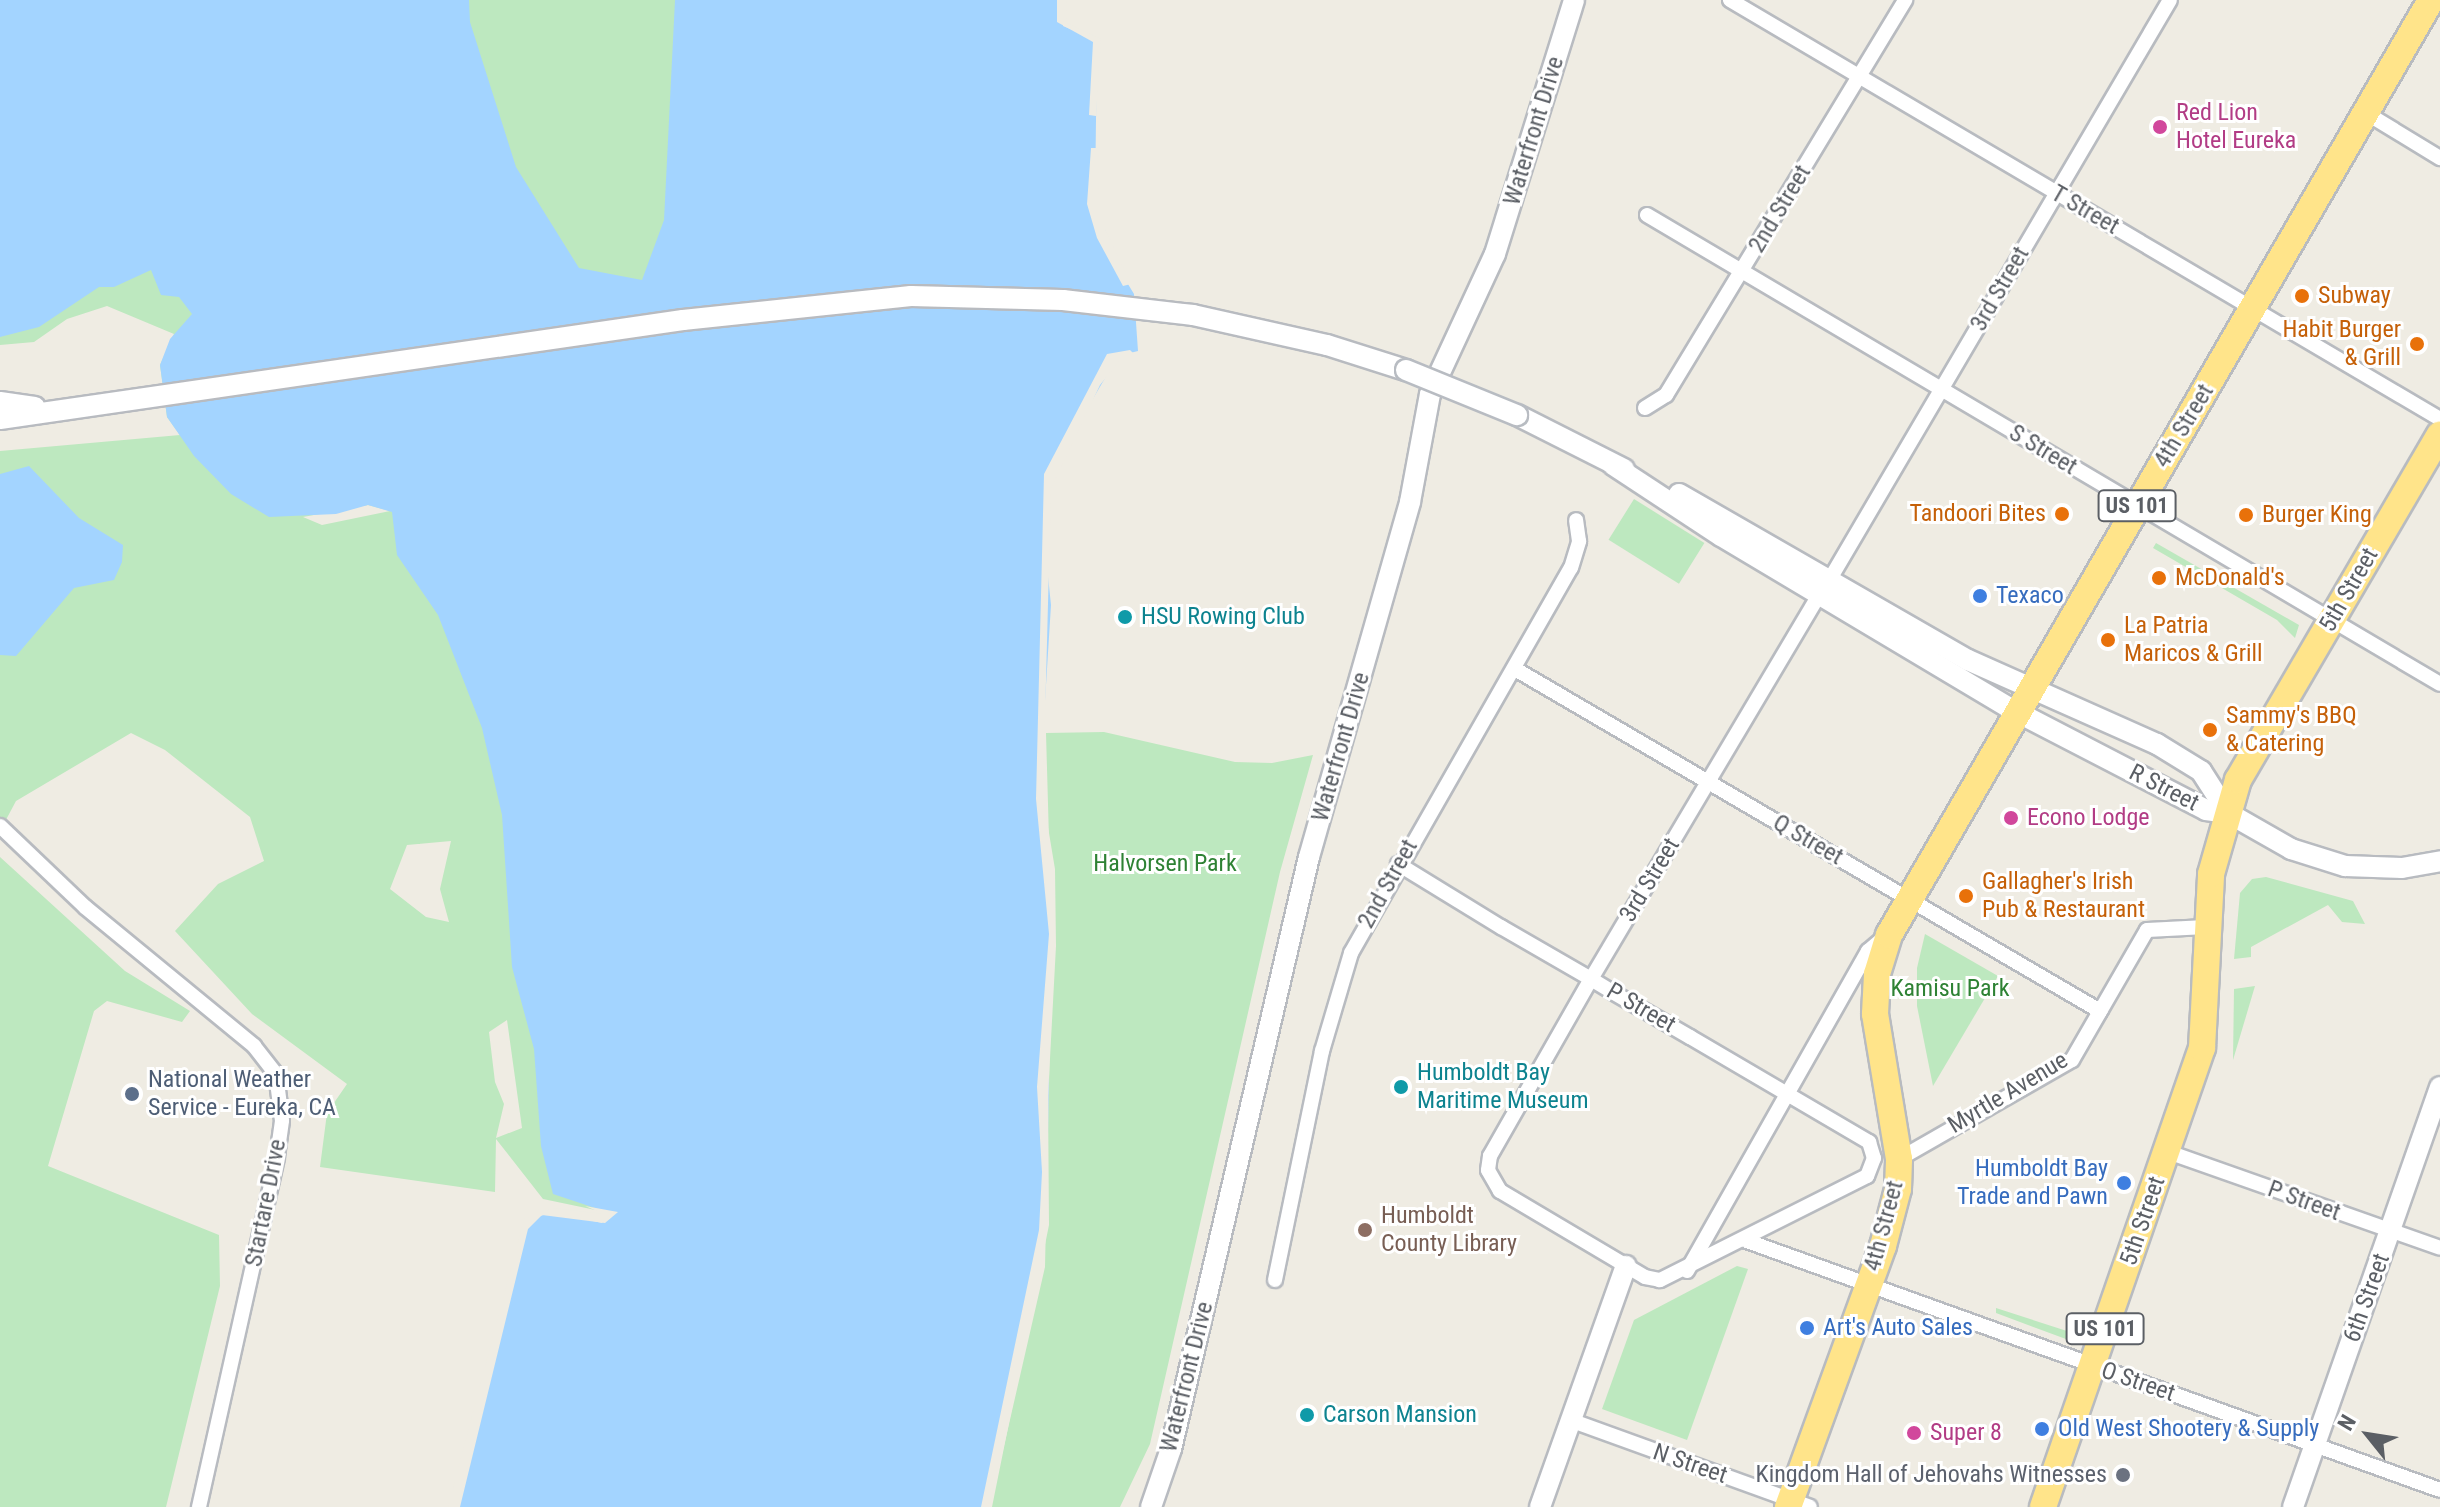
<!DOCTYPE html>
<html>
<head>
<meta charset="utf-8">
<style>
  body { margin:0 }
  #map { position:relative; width:2440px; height:1507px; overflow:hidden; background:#efece3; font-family:"Roboto Condensed",sans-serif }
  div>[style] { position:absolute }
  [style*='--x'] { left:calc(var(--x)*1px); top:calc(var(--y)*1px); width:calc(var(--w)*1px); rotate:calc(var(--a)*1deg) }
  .green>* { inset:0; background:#bde8bf; transform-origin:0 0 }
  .water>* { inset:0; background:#a3d4ff }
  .pier>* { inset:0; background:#efece3 }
  .roads { filter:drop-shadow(2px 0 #b8bbc0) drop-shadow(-2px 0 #b8bbc0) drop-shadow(0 2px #b8bbc0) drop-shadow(0 -2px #b8bbc0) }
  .street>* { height:14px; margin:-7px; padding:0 7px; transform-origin:7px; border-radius:7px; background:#fff }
  .secondary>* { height:20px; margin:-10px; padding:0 10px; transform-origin:10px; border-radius:10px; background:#fff }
  .highway>* { height:26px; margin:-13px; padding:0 13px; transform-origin:13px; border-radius:13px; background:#ffe48a }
  .bridges { filter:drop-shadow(2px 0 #b8bcc2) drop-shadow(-2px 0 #b8bcc2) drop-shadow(0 2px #b8bcc2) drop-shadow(0 -2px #b8bcc2) }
  .secondary-bridge>* { height:20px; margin:-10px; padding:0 10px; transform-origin:10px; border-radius:10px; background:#fff }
  .dots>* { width:22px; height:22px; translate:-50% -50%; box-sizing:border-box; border:4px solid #fff; border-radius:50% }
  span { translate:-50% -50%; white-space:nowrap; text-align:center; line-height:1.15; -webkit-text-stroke:6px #fff; paint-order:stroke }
  .shield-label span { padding:2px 6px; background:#fff; border:2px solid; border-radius:6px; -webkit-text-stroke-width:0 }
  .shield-label { font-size:22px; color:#5b5f65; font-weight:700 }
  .hotel-label { font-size:24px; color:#b23c85 }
  .left { translate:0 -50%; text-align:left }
  .street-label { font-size:24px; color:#5b5f65 }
  .food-label { font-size:24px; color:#c56008 }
  .right { translate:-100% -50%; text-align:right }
  .shop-label { font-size:24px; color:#366cbe }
  .culture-label { font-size:24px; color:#0d838f }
  .park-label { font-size:24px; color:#2e8234 }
  .service-label { font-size:24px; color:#4e5e75 }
  .education-label { font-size:24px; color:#785e54 }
  .worship-label { font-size:24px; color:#5b616d }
  .north { position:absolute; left:2328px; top:1395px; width:80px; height:80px; -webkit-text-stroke:6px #fff; paint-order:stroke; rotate:300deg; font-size:22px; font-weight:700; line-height:32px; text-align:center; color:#5b5f65 }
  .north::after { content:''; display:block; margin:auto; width:28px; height:36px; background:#5b5f65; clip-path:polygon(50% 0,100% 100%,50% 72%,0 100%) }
</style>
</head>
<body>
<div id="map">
  <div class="green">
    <i style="clip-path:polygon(evenodd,0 0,436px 470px,610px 1213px,543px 1199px,496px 1139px,495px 1192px,320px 1167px,327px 1113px,347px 1084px,252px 1014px,175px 931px,218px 884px,264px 861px,250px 817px,165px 750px,131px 733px,16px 801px,0 831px,0 451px,180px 435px,167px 417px,160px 365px,174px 334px,107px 306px,67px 319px,34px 342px,0 345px,0 0,368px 505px,390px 511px,322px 525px,303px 517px,368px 505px,0 0,451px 841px,440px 889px,449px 922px,426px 917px,390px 889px,407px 845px,451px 841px,0 0,507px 1020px,522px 1128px,496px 1138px,504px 1104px,495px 1082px,489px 1032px,507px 1020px)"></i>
    <i style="clip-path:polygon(287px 0,704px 0,672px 364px)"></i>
    <i style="left:1634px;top:499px;width:83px;height:48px;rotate:32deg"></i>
    <i style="clip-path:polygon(2156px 543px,2299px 625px,2295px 638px,2277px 620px,2153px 548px)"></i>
    <i style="clip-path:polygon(1104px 732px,1235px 762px,1272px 763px,1313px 755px,1280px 872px,1150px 1444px,1120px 1507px,990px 1507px,1045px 1267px,1052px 946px,1046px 733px)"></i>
    <i style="clip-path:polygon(0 857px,125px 971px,190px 1011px,182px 1022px,107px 1001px,94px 1011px,48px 1166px,219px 1235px,220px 1286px,166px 1507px,0 1507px)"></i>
    <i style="clip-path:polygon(2266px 877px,2353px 901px,2365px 924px,2342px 922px,2328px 905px,2251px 947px,2251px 957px,2234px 959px,2240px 893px,2252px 879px)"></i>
    <i style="clip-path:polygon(1925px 934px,1998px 976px,1933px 1086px,1917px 1006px,1917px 968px)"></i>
    <i style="clip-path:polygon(2255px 986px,2233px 1060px,2234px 989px)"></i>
    <i style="clip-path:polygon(1737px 1266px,1748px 1269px,1687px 1440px,1602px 1409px,1634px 1320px)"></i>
    <i style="clip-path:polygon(1996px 1308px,2070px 1332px,2070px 1321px,2079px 1329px,2074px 1342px,1996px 1313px)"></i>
  </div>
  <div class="water">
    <i style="clip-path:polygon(0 0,469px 0,470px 22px,516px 167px,579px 268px,642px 280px,664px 220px,675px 0,1064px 0,1063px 26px,1097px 40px,1095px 199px,1117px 266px,1134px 294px,1138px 351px,1118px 356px,1060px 455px,1050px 486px,1046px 557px,1051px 605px,1039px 797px,1051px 864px,1047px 1229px,989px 1507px,452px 1507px,528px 1220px,553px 1212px,602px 1223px,610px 1213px,553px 1194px,541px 1146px,534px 1049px,512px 967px,502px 815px,482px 728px,438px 615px,397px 555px,392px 512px,368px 505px,336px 514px,269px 517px,231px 494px,194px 456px,167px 417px,160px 365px,170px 339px,192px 314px,179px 297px,161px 295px,151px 270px,114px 287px,99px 287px,39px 327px,0 337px)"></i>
    <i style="clip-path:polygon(29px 466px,79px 518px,123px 545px,122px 562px,114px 580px,74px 588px,16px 656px,0 655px,0 474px)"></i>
  </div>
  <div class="pier">
    <i style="clip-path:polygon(1057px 0,1066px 0,1067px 23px,1101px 39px,1096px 116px,1089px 115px,1093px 42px,1057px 22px)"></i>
    <i style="clip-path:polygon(1091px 148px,1099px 148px,1098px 199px,1106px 231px,1131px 284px,1123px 286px,1097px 238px,1087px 204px)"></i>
    <i style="clip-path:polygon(1130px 350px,1134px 354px,1121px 359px,1100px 385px,1051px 488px,1043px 797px,1055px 869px,1056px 946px,1048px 1096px,1049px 1225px,992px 1507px,981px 1507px,1039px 1230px,1042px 1172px,1037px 1087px,1049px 934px,1036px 799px,1044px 474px,1107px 354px)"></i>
    <i style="clip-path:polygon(585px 1206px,618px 1212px,605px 1223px,542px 1215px,528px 1229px,460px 1507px,448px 1507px,524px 1219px,553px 1208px,604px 1214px)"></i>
  </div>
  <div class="roads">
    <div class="street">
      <i style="--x:1730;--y:0;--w:824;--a:30.55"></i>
      <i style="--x:2366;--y:113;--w:87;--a:31.3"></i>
      <i style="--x:1647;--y:215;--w:921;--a:30.6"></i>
      <i style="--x:1645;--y:408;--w:25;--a:-32"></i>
      <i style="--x:1666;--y:395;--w:462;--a:-58.8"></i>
      <i style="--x:1830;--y:579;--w:671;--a:-59.58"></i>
      <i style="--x:1515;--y:669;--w:678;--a:30.31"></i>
      <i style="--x:0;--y:826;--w:117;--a:43.6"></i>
      <i style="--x:85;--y:907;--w:219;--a:39.4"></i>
      <i style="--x:254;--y:1046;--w:36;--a:52"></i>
      <i style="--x:276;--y:1074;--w:47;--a:82.7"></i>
      <i style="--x:282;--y:1121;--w:37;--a:98"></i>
      <i style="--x:277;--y:1158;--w:358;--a:102.6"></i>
      <i style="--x:1398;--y:864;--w:121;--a:31.5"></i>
      <i style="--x:1501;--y:927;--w:104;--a:30"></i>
      <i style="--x:1591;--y:979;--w:27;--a:31"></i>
      <i style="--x:1614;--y:993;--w:88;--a:30.1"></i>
      <i style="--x:1690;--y:1037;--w:208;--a:30.4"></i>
      <i style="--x:1869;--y:1142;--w:17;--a:73"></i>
      <i style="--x:1874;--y:1158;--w:19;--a:111"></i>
      <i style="--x:1867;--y:1176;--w:232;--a:153.3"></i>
      <i style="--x:1660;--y:1280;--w:15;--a:-169"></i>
      <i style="--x:1645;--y:1277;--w:169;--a:-149.3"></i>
      <i style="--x:1500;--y:1191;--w:24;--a:-120"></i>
      <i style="--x:1488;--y:1170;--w:14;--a:-82"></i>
      <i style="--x:1490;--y:1156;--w:204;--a:-60.3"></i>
      <i style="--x:1591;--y:979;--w:449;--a:-59.3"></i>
      <i style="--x:2168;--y:1152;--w:288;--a:19.4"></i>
      <i style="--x:1899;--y:1159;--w:199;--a:-29.8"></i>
      <i style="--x:2072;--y:1060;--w:150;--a:-60"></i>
      <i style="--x:2147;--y:930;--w:59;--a:-2.9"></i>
      <i style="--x:1747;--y:1241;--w:736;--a:19.76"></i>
      <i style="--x:1687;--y:1271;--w:368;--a:-60.5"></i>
      <i style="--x:1868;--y:951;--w:23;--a:-40"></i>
      <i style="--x:1275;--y:1280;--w:234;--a:-78.4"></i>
      <i style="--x:1322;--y:1051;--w:102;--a:-73.5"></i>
      <i style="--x:1351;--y:953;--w:443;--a:-60.3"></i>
      <i style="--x:1571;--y:568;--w:28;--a:-73"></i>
      <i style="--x:1579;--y:541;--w:21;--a:-98"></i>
      <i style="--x:1570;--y:1420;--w:255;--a:19.9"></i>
    </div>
    <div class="secondary">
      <i style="--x:0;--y:402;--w:35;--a:8"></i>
      <i style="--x:1517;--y:415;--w:120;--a:26.8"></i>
      <i style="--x:0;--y:419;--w:690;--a:-8.25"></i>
      <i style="--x:683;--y:320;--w:229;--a:-6"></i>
      <i style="--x:911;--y:296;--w:152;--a:1.5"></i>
      <i style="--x:1063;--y:300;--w:131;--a:6.6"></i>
      <i style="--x:1193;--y:315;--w:137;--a:12.6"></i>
      <i style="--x:1327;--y:345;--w:83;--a:17.6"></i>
      <i style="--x:1613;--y:465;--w:129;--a:33.3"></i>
      <i style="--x:1721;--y:536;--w:342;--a:30.8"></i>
      <i style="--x:2015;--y:711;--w:215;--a:27.4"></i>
      <i style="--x:2206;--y:810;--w:22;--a:8"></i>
      <i style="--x:2228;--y:813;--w:73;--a:29.7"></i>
      <i style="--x:2291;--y:849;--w:57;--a:17.5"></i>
      <i style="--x:2345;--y:866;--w:57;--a:2"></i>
      <i style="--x:2402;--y:868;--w:39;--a:-10"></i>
      <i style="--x:1679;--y:494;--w:333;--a:29.9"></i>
      <i style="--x:1968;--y:660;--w:207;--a:24"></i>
      <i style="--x:2157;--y:744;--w:52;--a:31.5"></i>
      <i style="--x:2201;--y:771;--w:50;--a:57.3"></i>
      <i style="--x:1151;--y:1507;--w:61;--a:-71"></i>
      <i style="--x:1171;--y:1449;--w:608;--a:-76.88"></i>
      <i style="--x:1309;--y:857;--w:369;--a:-74.1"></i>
      <i style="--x:1410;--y:502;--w:110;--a:-79.5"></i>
      <i style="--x:1430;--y:394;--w:154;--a:-65.1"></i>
      <i style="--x:1495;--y:254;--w:266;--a:-72.7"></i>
      <i style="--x:1540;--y:1507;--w:256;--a:-70.4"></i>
      <i style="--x:2293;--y:1507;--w:445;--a:-70.7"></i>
    </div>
    <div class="highway">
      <i style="--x:1788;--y:1507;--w:278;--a:-70"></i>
      <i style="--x:1883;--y:1246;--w:59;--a:-75.3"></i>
      <i style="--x:1898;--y:1189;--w:30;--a:-88"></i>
      <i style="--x:1899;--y:1159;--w:147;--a:-99.4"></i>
      <i style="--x:1875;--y:1014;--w:40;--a:-87.1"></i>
      <i style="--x:1877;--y:974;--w:41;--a:-72.9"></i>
      <i style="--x:1889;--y:935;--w:1081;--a:-59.9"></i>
      <i style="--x:2043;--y:1507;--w:486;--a:-70.9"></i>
      <i style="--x:2202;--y:1048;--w:174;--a:-87"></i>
      <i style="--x:2211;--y:874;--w:98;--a:-74"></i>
      <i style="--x:2238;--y:780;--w:400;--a:-59.7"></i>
    </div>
  </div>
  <div class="bridges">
    <div class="secondary-bridge">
      <i style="--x:1406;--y:370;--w:120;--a:22.1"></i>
    </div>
  </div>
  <div class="dots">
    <i style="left:2160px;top:127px;background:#d1479c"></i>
    <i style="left:2302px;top:296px;background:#e8710a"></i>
    <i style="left:2417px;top:344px;background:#e8710a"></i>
    <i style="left:2062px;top:514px;background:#e8710a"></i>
    <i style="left:2246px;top:515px;background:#e8710a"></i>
    <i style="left:2159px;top:578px;background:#e8710a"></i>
    <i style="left:1980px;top:596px;background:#3f7fe0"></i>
    <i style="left:1125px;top:617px;background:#0f9aa8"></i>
    <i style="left:2108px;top:640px;background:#e8710a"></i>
    <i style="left:2210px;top:730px;background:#e8710a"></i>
    <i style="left:2011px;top:818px;background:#d1479c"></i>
    <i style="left:1966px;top:896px;background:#e8710a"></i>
    <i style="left:1401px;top:1087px;background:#0f9aa8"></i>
    <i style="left:132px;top:1094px;background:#5c6f8a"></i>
    <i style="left:2124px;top:1183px;background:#3f7fe0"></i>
    <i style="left:1365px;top:1230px;background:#8d6e63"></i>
    <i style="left:1807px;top:1328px;background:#3f7fe0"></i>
    <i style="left:1307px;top:1415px;background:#0f9aa8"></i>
    <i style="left:2042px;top:1429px;background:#3f7fe0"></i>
    <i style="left:1914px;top:1433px;background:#d1479c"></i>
    <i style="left:2123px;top:1475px;background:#6b7280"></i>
  </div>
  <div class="shield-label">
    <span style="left:2137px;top:506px">US 101</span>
    <span style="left:2105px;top:1329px">US 101</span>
  </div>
  <div class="hotel-label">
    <span class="left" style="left:2176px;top:127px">Red Lion<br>Hotel Eureka</span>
    <span class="left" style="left:2027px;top:818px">Econo Lodge</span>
    <span class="left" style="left:1930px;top:1433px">Super 8</span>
  </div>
  <div class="street-label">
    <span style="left:1534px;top:131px;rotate:-73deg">Waterfront Drive</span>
    <span style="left:1780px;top:209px;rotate:-59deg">2nd Street</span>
    <span style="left:2085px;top:210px;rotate:30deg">T Street</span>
    <span style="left:2000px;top:289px;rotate:-60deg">3rd Street</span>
    <span style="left:2184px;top:426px;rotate:-59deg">4th Street</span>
    <span style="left:2043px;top:450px;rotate:31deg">S Street</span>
    <span style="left:2349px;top:590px;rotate:-60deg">5th Street</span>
    <span style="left:1341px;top:747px;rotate:-74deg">Waterfront Drive</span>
    <span style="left:2164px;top:788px;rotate:27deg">R Street</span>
    <span style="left:1808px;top:840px;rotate:30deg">Q Street</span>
    <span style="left:1650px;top:880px;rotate:-59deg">3rd Street</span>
    <span style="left:1388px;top:884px;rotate:-61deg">2nd Street</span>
    <span style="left:1641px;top:1008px;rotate:30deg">P Street</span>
    <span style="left:2008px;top:1093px;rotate:-31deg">Myrtle Avenue</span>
    <span style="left:2304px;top:1201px;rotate:20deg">P Street</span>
    <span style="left:266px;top:1203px;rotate:-79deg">Startare Drive</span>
    <span style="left:2143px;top:1221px;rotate:-71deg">5th Street</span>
    <span style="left:1884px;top:1226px;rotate:-75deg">4th Street</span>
    <span style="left:2367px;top:1298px;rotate:-70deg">6th Street</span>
    <span style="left:1187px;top:1377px;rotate:-76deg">Waterfront Drive</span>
    <span style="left:2138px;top:1382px;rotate:19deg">O Street</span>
    <span style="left:1690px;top:1464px;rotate:19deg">N Street</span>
  </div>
  <div class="food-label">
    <span class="left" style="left:2318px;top:296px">Subway</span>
    <span class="right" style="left:2401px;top:344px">Habit Burger<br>&amp; Grill</span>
    <span class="right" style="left:2046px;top:514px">Tandoori Bites</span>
    <span class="left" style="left:2262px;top:515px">Burger King</span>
    <span class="left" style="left:2175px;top:578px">McDonald's</span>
    <span class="left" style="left:2124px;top:640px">La Patria<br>Maricos &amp; Grill</span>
    <span class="left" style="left:2226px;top:730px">Sammy's BBQ<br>&amp; Catering</span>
    <span class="left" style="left:1982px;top:896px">Gallagher's Irish<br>Pub &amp; Restaurant</span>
  </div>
  <div class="shop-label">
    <span class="left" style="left:1996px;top:596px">Texaco</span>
    <span class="right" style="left:2108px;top:1183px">Humboldt Bay<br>Trade and Pawn</span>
    <span class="left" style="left:1823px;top:1328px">Art's Auto Sales</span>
    <span class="left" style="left:2058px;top:1429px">Old West Shootery &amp; Supply</span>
  </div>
  <div class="culture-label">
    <span class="left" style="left:1141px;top:617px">HSU Rowing Club</span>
    <span class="left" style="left:1417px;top:1087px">Humboldt Bay<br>Maritime Museum</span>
    <span class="left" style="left:1323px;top:1415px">Carson Mansion</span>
  </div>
  <div class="park-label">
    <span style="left:1165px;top:864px">Halvorsen Park</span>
    <span style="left:1950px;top:989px">Kamisu Park</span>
  </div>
  <div class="service-label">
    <span class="left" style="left:148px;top:1094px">National Weather<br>Service - Eureka, CA</span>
  </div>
  <div class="education-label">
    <span class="left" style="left:1381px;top:1230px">Humboldt<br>County Library</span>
  </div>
  <div class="worship-label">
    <span class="right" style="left:2107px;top:1475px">Kingdom Hall of Jehovahs Witnesses</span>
  </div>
  <div class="north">N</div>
</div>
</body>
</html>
